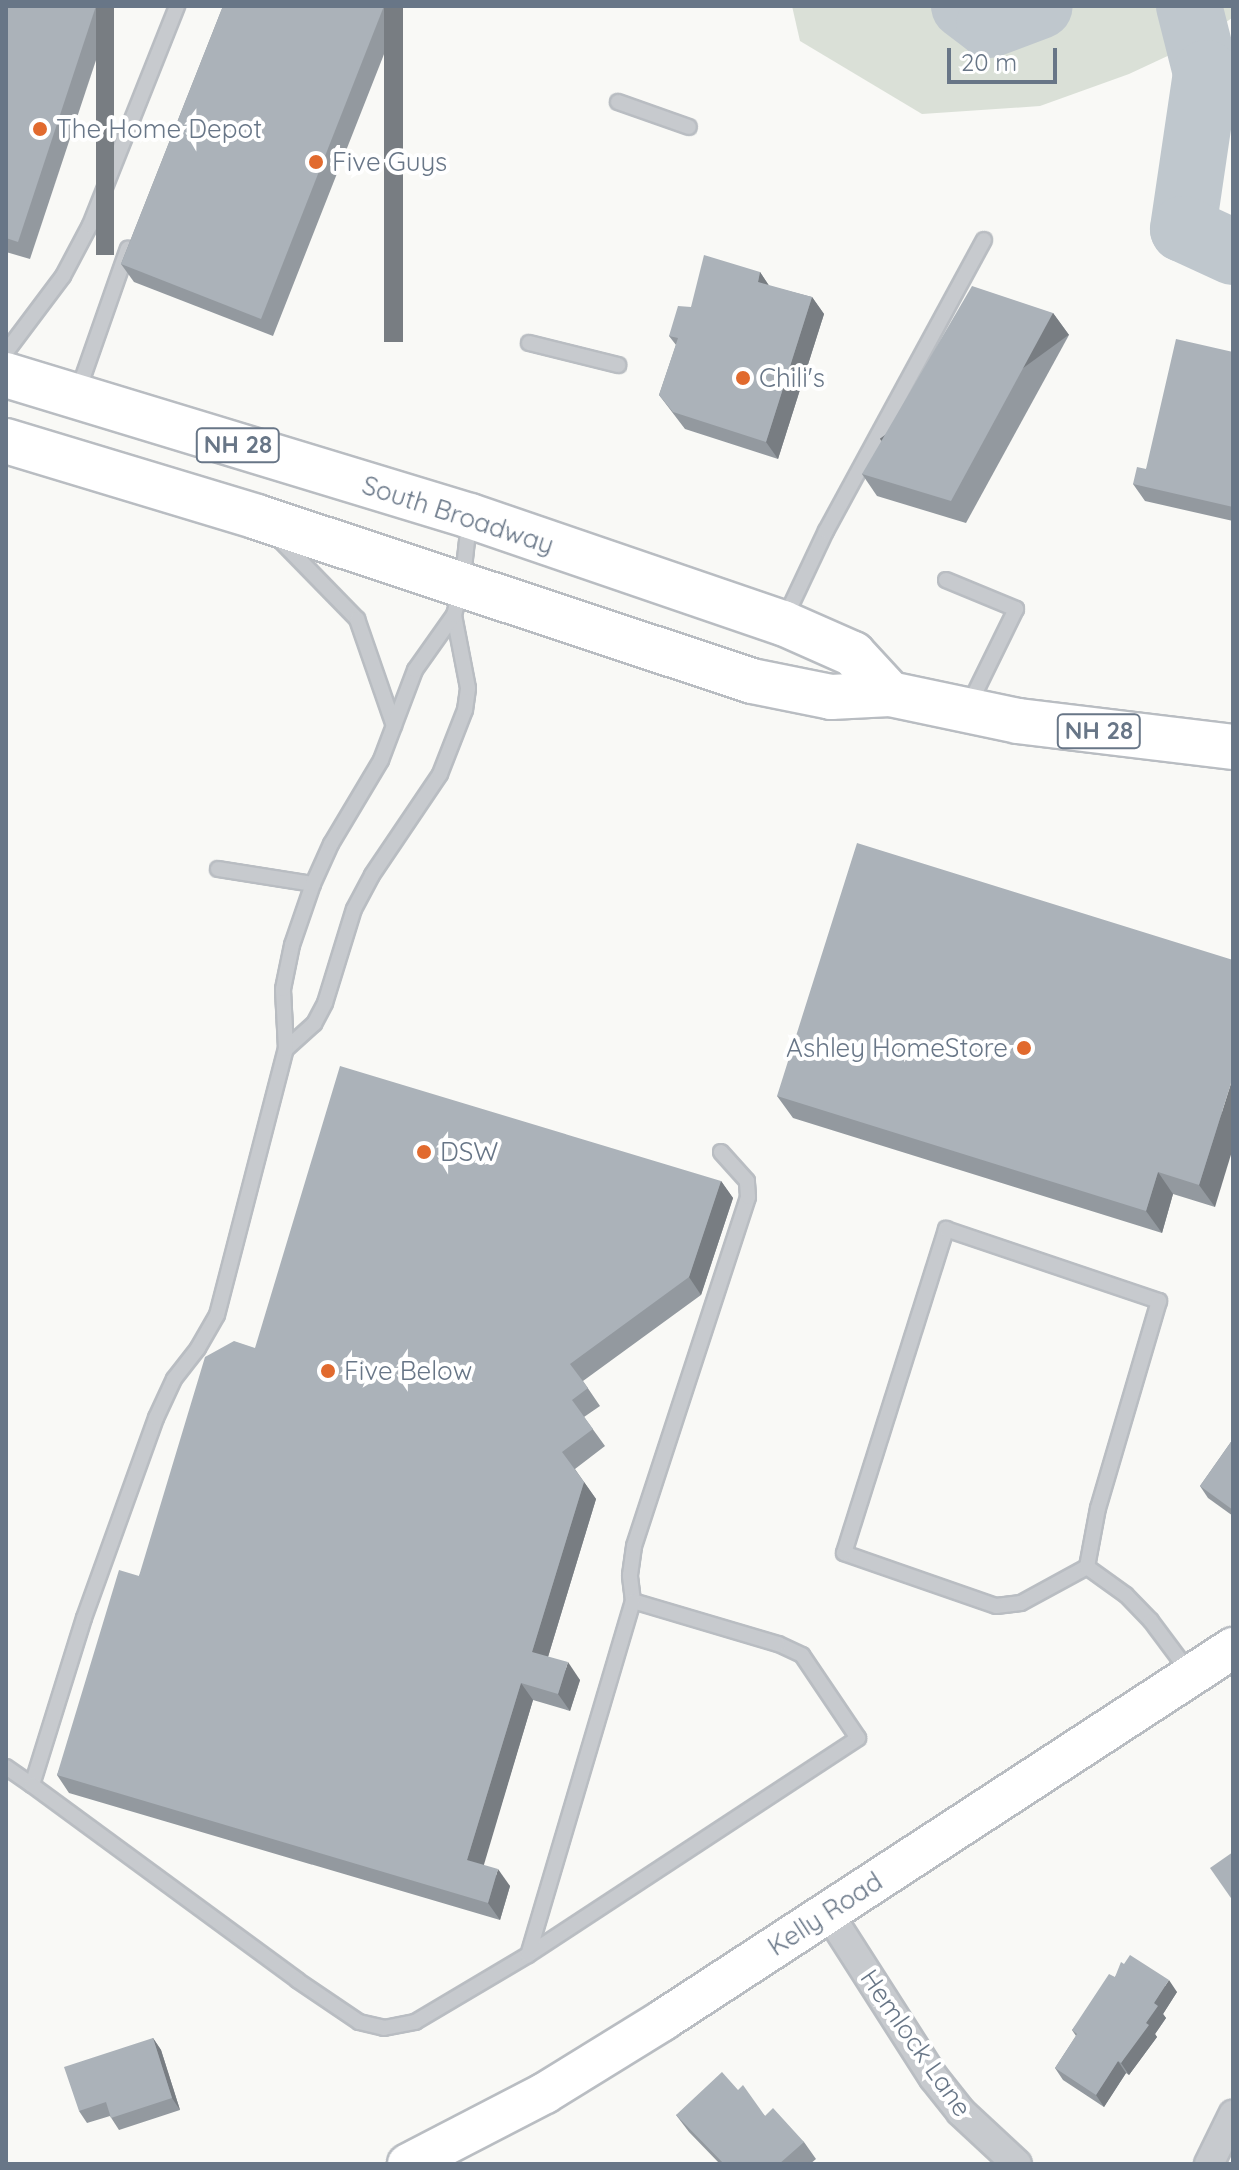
<!DOCTYPE html>
<html>
<head>
<meta charset="utf-8">
<style>
  body { margin:0 }
  #map { position:relative; width:1239px; height:2170px; overflow:hidden; background:#f9f9f6; font-family:Quicksand,sans-serif }
  div>[style] { position:absolute }
  [style*='--x'] { left:calc(var(--x)*1px); top:calc(var(--y)*1px); width:calc(var(--w)*1px); rotate:calc(var(--a)*1deg) }
  .green>* { inset:0; background:#dae0d7 }
  .river>* { height:66px; margin:-33px; padding:0 33px; transform-origin:33px; border-radius:33px; background:#bfc7cd }
  .roads { filter:drop-shadow(2px 0 #b9bdc2) drop-shadow(-2px 0 #b9bdc2) drop-shadow(0 2px #b9bdc2) drop-shadow(0 -2px #b9bdc2) }
  .lane>* { height:14px; margin:-7px; padding:0 7px; transform-origin:7px; border-radius:7px; background:#c7cace }
  .street>* { height:28px; margin:-14px; padding:0 14px; transform-origin:14px; border-radius:14px; background:#c7cace }
  .secondary>* { height:40px; margin:-20px; padding:0 20px; transform-origin:20px; border-radius:20px; background:#fff }
  .primary>* { height:44px; margin:-22px; padding:0 22px; transform-origin:22px; border-radius:22px; background:#fff }
  .wall>* { inset:0; background:#93999f }
  .shaded-wall>* { inset:0; background:#787d82; transform-origin:0 0 }
  .building>* { inset:0; background:#abb2b9 }
  .dots>* { width:22px; height:22px; translate:-50% -50%; box-sizing:border-box; border:4px solid #fff; border-radius:50% }
  span { translate:-50% -50%; white-space:nowrap; text-align:center; line-height:1.15; -webkit-text-stroke:8px #fff; paint-order:stroke }
  .shield-label span { padding:2px 6px; background:#fff; border:2px solid; border-radius:6px; -webkit-text-stroke-width:0 }
  .shield-label { font-size:24px; color:#687687; font-weight:700 }
  .poi-label { font-size:26px; color:#687687 }
  .left { translate:0 -50%; text-align:left }
  .right { translate:-100% -50%; text-align:right }
  .street-label { font-size:26px; color:#687687 }
  .frame { position:absolute; inset:0; border:8px solid #687687; pointer-events:none }
  .scale { position:absolute; left:947px; top:48px; width:110px; height:36px; box-sizing:border-box; border:4px solid #687687; border-top:0; padding-left:10px; font-size:24px; line-height:28px; white-space:nowrap; color:#687687; -webkit-text-stroke:6px #fff; paint-order:stroke }
</style>
</head>
<body>
<div id="map">
  <div class="green">
    <i style="clip-path:polygon(792px 6px,1233px 6px,1233px 17px,1204px 39px,1129px 74px,1040px 106px,922px 114px,800px 41px)"></i>
  </div>
  <div class="river">
    <i style="--x:964;--y:6;--w:31;--a:37"></i>
    <i style="--x:989;--y:25;--w:54;--a:-20.4"></i>
    <i style="--x:1189;--y:6;--w:69;--a:75.8"></i>
    <i style="--x:1206;--y:73;--w:158;--a:98.4"></i>
    <i style="--x:1183;--y:229;--w:55;--a:24.7"></i>
  </div>
  <div class="roads">
    <div class="lane">
      <i style="--x:618;--y:102;--w:75;--a:19.4"></i>
      <i style="--x:529;--y:343;--w:92;--a:13.9"></i>
      <i style="--x:6;--y:352;--w:95;--a:-53.1"></i>
      <i style="--x:63;--y:276;--w:58;--a:-62.1"></i>
      <i style="--x:90;--y:225;--w:236;--a:-68.3"></i>
      <i style="--x:78;--y:391;--w:151;--a:-70.7"></i>
      <i style="--x:277;--y:537;--w:115;--a:45.7"></i>
      <i style="--x:357;--y:619;--w:113;--a:70.9"></i>
      <i style="--x:946;--y:580;--w:76;--a:22.5"></i>
      <i style="--x:1016;--y:609;--w:107;--a:116.1"></i>
      <i style="--x:785;--y:618;--w:96;--a:-64.8"></i>
      <i style="--x:826;--y:531;--w:331;--a:-61.5"></i>
      <i style="--x:218;--y:869;--w:96;--a:9"></i>
      <i style="--x:286;--y:1049;--w:38;--a:-42"></i>
      <i style="--x:314;--y:1024;--w:24;--a:-62"></i>
      <i style="--x:325;--y:1003;--w:98;--a:-72.9"></i>
      <i style="--x:354;--y:909;--w:38;--a:-62"></i>
      <i style="--x:372;--y:875;--w:122;--a:-56"></i>
      <i style="--x:440;--y:774;--w:69;--a:-68.7"></i>
      <i style="--x:465;--y:710;--w:22;--a:-82"></i>
      <i style="--x:468;--y:688;--w:74;--a:-100.9"></i>
      <i style="--x:1087;--y:1567;--w:75;--a:151.4"></i>
      <i style="--x:1021;--y:1603;--w:25;--a:173"></i>
      <i style="--x:996;--y:1606;--w:161;--a:-160.8"></i>
      <i style="--x:844;--y:1553;--w:340;--a:-72.5"></i>
      <i style="--x:946;--y:1229;--w:225;--a:18.7"></i>
      <i style="--x:1159;--y:1301;--w:216;--a:106.4"></i>
      <i style="--x:1098;--y:1508;--w:60;--a:100.6"></i>
      <i style="--x:1087;--y:1567;--w:48;--a:35.7"></i>
      <i style="--x:1126;--y:1595;--w:36;--a:46"></i>
      <i style="--x:1151;--y:1621;--w:64;--a:53.3"></i>
      <i style="--x:633;--y:1601;--w:26;--a:-97"></i>
      <i style="--x:630;--y:1575;--w:29;--a:-82"></i>
      <i style="--x:634;--y:1546;--w:367;--a:-71.9"></i>
      <i style="--x:748;--y:1197;--w:16;--a:-94"></i>
      <i style="--x:747;--y:1181;--w:39;--a:-132"></i>
      <i style="--x:6;--y:1767;--w:32;--a:35"></i>
      <i style="--x:32;--y:1785;--w:175;--a:-72.7"></i>
      <i style="--x:84;--y:1618;--w:213;--a:-70.2"></i>
      <i style="--x:156;--y:1418;--w:43;--a:-65.2"></i>
      <i style="--x:174;--y:1379;--w:39;--a:-52"></i>
      <i style="--x:198;--y:1348;--w:38;--a:-60"></i>
      <i style="--x:217;--y:1315;--w:275;--a:-75.5"></i>
      <i style="--x:286;--y:1049;--w:60;--a:-92.9"></i>
      <i style="--x:283;--y:989;--w:45;--a:-78.4"></i>
      <i style="--x:292;--y:945;--w:65;--a:-71"></i>
      <i style="--x:313;--y:884;--w:44;--a:-65.8"></i>
      <i style="--x:331;--y:844;--w:98;--a:-59.2"></i>
      <i style="--x:381;--y:760;--w:96;--a:-69.3"></i>
      <i style="--x:415;--y:670;--w:67;--a:-54.7"></i>
      <i style="--x:454;--y:615;--w:30;--a:-75"></i>
      <i style="--x:462;--y:586;--w:63;--a:-83.7"></i>
      <i style="--x:32;--y:1785;--w:329;--a:36.3"></i>
      <i style="--x:297;--y:1980;--w:75;--a:34.1"></i>
      <i style="--x:359;--y:2022;--w:26;--a:13"></i>
      <i style="--x:384;--y:2028;--w:32;--a:-11"></i>
      <i style="--x:415;--y:2022;--w:131;--a:-30.7"></i>
      <i style="--x:528;--y:1955;--w:395;--a:-33.3"></i>
      <i style="--x:858;--y:1738;--w:100;--a:-124"></i>
      <i style="--x:802;--y:1655;--w:26;--a:-155"></i>
      <i style="--x:778;--y:1644;--w:151;--a:-163.5"></i>
      <i style="--x:633;--y:1601;--w:369;--a:106.5"></i>
    </div>
    <div class="street">
      <i style="--x:827;--y:1911;--w:198;--a:57.4"></i>
      <i style="--x:934;--y:2078;--w:43;--a:51.5"></i>
      <i style="--x:961;--y:2112;--w:76;--a:42.9"></i>
      <i style="--x:1209;--y:2164;--w:55;--a:-63.9"></i>
    </div>
    <div class="secondary">
      <i style="--x:408;--y:2164;--w:154;--a:-27.4"></i>
      <i style="--x:545;--y:2093;--w:139;--a:-31.7"></i>
      <i style="--x:663;--y:2020;--w:681;--a:-33.13"></i>
    </div>
    <div class="primary">
      <i style="--x:6;--y:375;--w:485;--a:16.9"></i>
      <i style="--x:470;--y:516;--w:331;--a:18.9"></i>
      <i style="--x:783;--y:623;--w:77;--a:23.9"></i>
      <i style="--x:853;--y:654;--w:54;--a:47.2"></i>
      <i style="--x:6;--y:441;--w:262;--a:16.8"></i>
      <i style="--x:257;--y:517;--w:521;--a:18.33"></i>
      <i style="--x:752;--y:681;--w:81;--a:11.4"></i>
      <i style="--x:831;--y:697;--w:59;--a:-2.9"></i>
      <i style="--x:890;--y:694;--w:131;--a:11.9"></i>
      <i style="--x:1018;--y:721;--w:217;--a:6.9"></i>
    </div>
  </div>
  <div class="wall">
    <i style="clip-path:polygon(6px 6px,114px 6px,30px 259px,6px 252px)"></i>
    <i style="clip-path:polygon(223px 6px,403px 6px,273px 336px,134px 282px,121px 264px)"></i>
    <i style="clip-path:polygon(760px 272px,769px 286px,812px 297px,824px 314px,778px 459px,685px 429px,659px 395px,676px 345px,669px 336px,691px 307px)"></i>
    <i style="clip-path:polygon(1053px 313px,1069px 335px,966px 523px,877px 496px,862px 474px)"></i>
    <i style="clip-path:polygon(1233px 352px,1233px 521px,1145px 501px,1133px 484px,1146px 469px)"></i>
    <i style="clip-path:polygon(1233px 960px,1215px 1207px,1173px 1194px,1162px 1233px,793px 1118px,777px 1096px)"></i>
    <i style="clip-path:polygon(721px 1181px,733px 1198px,701px 1295px,583px 1381px,600px 1406px,584px 1417px,605px 1446px,575px 1469px,596px 1499px,548px 1657px,580px 1680px,570px 1711px,533px 1700px,483px 1865px,510px 1886px,500px 1920px,69px 1793px,57px 1775px,139px 1576px,255px 1348px)"></i>
    <i style="clip-path:polygon(1233px 1439px,1233px 1516px,1208px 1498px,1200px 1486px)"></i>
    <i style="clip-path:polygon(1124px 1964px,1177px 1992px,1163px 2014px,1166px 2018px,1155px 2034px,1157px 2037px,1129px 2075px,1126px 2073px,1104px 2107px,1063px 2080px,1055px 2068px,1076px 2036px,1072px 2030px,1115px 1977px)"></i>
    <i style="clip-path:polygon(153px 2038px,161px 2050px,180px 2110px,119px 2130px,110px 2116px,87px 2123px,79px 2111px)"></i>
    <i style="clip-path:polygon(738px 2090px,765px 2116px,804px 2142px,816px 2159px,810px 2164px,720px 2164px,689px 2132px,676px 2115px)"></i>
  </div>
  <div class="shaded-wall">
    <i style="left:96px;top:6px;width:18px;height:249px"></i>
    <i style="left:384px;top:6px;width:19px;height:336px"></i>
    <i style="clip-path:polygon(760px 272px,772px 290px,758px 282px)"></i>
    <i style="clip-path:polygon(812px 297px,824px 314px,778px 459px,766px 442px)"></i>
    <i style="left:1053px;top:313px;width:27px;height:214px;rotate:54deg"></i>
    <i style="clip-path:polygon(1233px 1077px,1233px 1148px,1215px 1207px,1199px 1185px)"></i>
    <i style="clip-path:polygon(1158px 1172px,1173px 1194px,1162px 1233px,1146px 1211px)"></i>
    <i style="clip-path:polygon(721px 1181px,733px 1198px,701px 1295px,689px 1277px)"></i>
    <i style="clip-path:polygon(584px 1482px,596px 1499px,544px 1670px,532px 1652px)"></i>
    <i style="clip-path:polygon(568px 1662px,580px 1680px,570px 1711px,558px 1694px)"></i>
    <i style="clip-path:polygon(521px 1683px,533px 1700px,480px 1878px,467px 1860px)"></i>
    <i style="clip-path:polygon(498px 1869px,510px 1886px,500px 1920px,488px 1903px)"></i>
    <i style="clip-path:polygon(1169px 1980px,1177px 1992px,1163px 2014px,1166px 2018px,1155px 2034px,1157px 2037px,1129px 2075px,1121px 2063px,1146px 2023px,1154px 2003px)"></i>
    <i style="clip-path:polygon(153px 2038px,161px 2050px,180px 2110px,172px 2098px)"></i>
    <i style="clip-path:polygon(1118px 2061px,1126px 2073px,1104px 2107px,1096px 2095px)"></i>
  </div>
  <div class="building">
    <i style="clip-path:polygon(6px 6px,96px 6px,18px 242px,6px 238px)"></i>
    <i style="clip-path:polygon(223px 6px,384px 6px,261px 319px,121px 264px)"></i>
    <i style="clip-path:polygon(704px 255px,760px 272px,758px 282px,812px 297px,766px 442px,673px 412px,659px 395px,678px 338px,669px 336px,678px 306px,691px 307px)"></i>
    <i style="clip-path:polygon(972px 286px,1053px 313px,951px 501px,862px 474px)"></i>
    <i style="clip-path:polygon(1176px 339px,1233px 352px,1233px 507px,1133px 484px,1137px 467px,1146px 469px)"></i>
    <i style="clip-path:polygon(857px 843px,1233px 960px,1233px 1077px,1199px 1185px,1158px 1172px,1146px 1211px,777px 1096px)"></i>
    <i style="clip-path:polygon(340px 1066px,721px 1181px,689px 1277px,570px 1364px,588px 1388px,572px 1400px,593px 1429px,562px 1452px,584px 1482px,532px 1652px,568px 1662px,558px 1694px,521px 1683px,467px 1860px,498px 1869px,488px 1903px,57px 1775px,119px 1570px,139px 1576px,205px 1357px,234px 1341px,255px 1348px)"></i>
    <i style="clip-path:polygon(1233px 1439px,1233px 1510px,1200px 1486px)"></i>
    <i style="clip-path:polygon(1233px 1852px,1233px 1901px,1210px 1868px)"></i>
    <i style="clip-path:polygon(1130px 1955px,1169px 1980px,1154px 2003px,1158px 2006px,1146px 2023px,1149px 2025px,1121px 2063px,1118px 2061px,1096px 2095px,1055px 2068px,1077px 2034px,1072px 2030px,1109px 1974px,1115px 1977px,1121px 1962px,1124px 1964px)"></i>
    <i style="clip-path:polygon(153px 2038px,172px 2098px,111px 2118px,106px 2102px,79px 2111px,64px 2067px)"></i>
    <i style="clip-path:polygon(722px 2072px,738px 2090px,743px 2085px,765px 2116px,773px 2108px,804px 2142px,779px 2164px,724px 2164px,676px 2115px)"></i>
  </div>
  <div class="dots">
    <i style="left:40px;top:129px;background:#e16a2e"></i>
    <i style="left:316px;top:162px;background:#e16a2e"></i>
    <i style="left:743px;top:378px;background:#e16a2e"></i>
    <i style="left:1024px;top:1048px;background:#e16a2e"></i>
    <i style="left:424px;top:1152px;background:#e16a2e"></i>
    <i style="left:328px;top:1371px;background:#e16a2e"></i>
  </div>
  <div class="shield-label">
    <span style="left:238px;top:445px">NH 28</span>
    <span style="left:1099px;top:731px">NH 28</span>
  </div>
  <div class="poi-label">
    <span class="left" style="left:56px;top:129px">The Home Depot</span>
    <span class="left" style="left:332px;top:162px">Five Guys</span>
    <span class="left" style="left:759px;top:378px">Chili's</span>
    <span class="right" style="left:1008px;top:1048px">Ashley HomeStore</span>
    <span class="left" style="left:440px;top:1152px">DSW</span>
    <span class="left" style="left:344px;top:1371px">Five Below</span>
  </div>
  <div class="street-label">
    <span style="left:458px;top:515px;rotate:18deg">South Broadway</span>
    <span style="left:825px;top:1914px;rotate:-33deg">Kelly Road</span>
    <span style="left:916px;top:2043px;rotate:55deg">Hemlock Lane</span>
  </div>
  <div class="frame"></div>
  <div class="scale">20 m</div>
</div>
</body>
</html>
